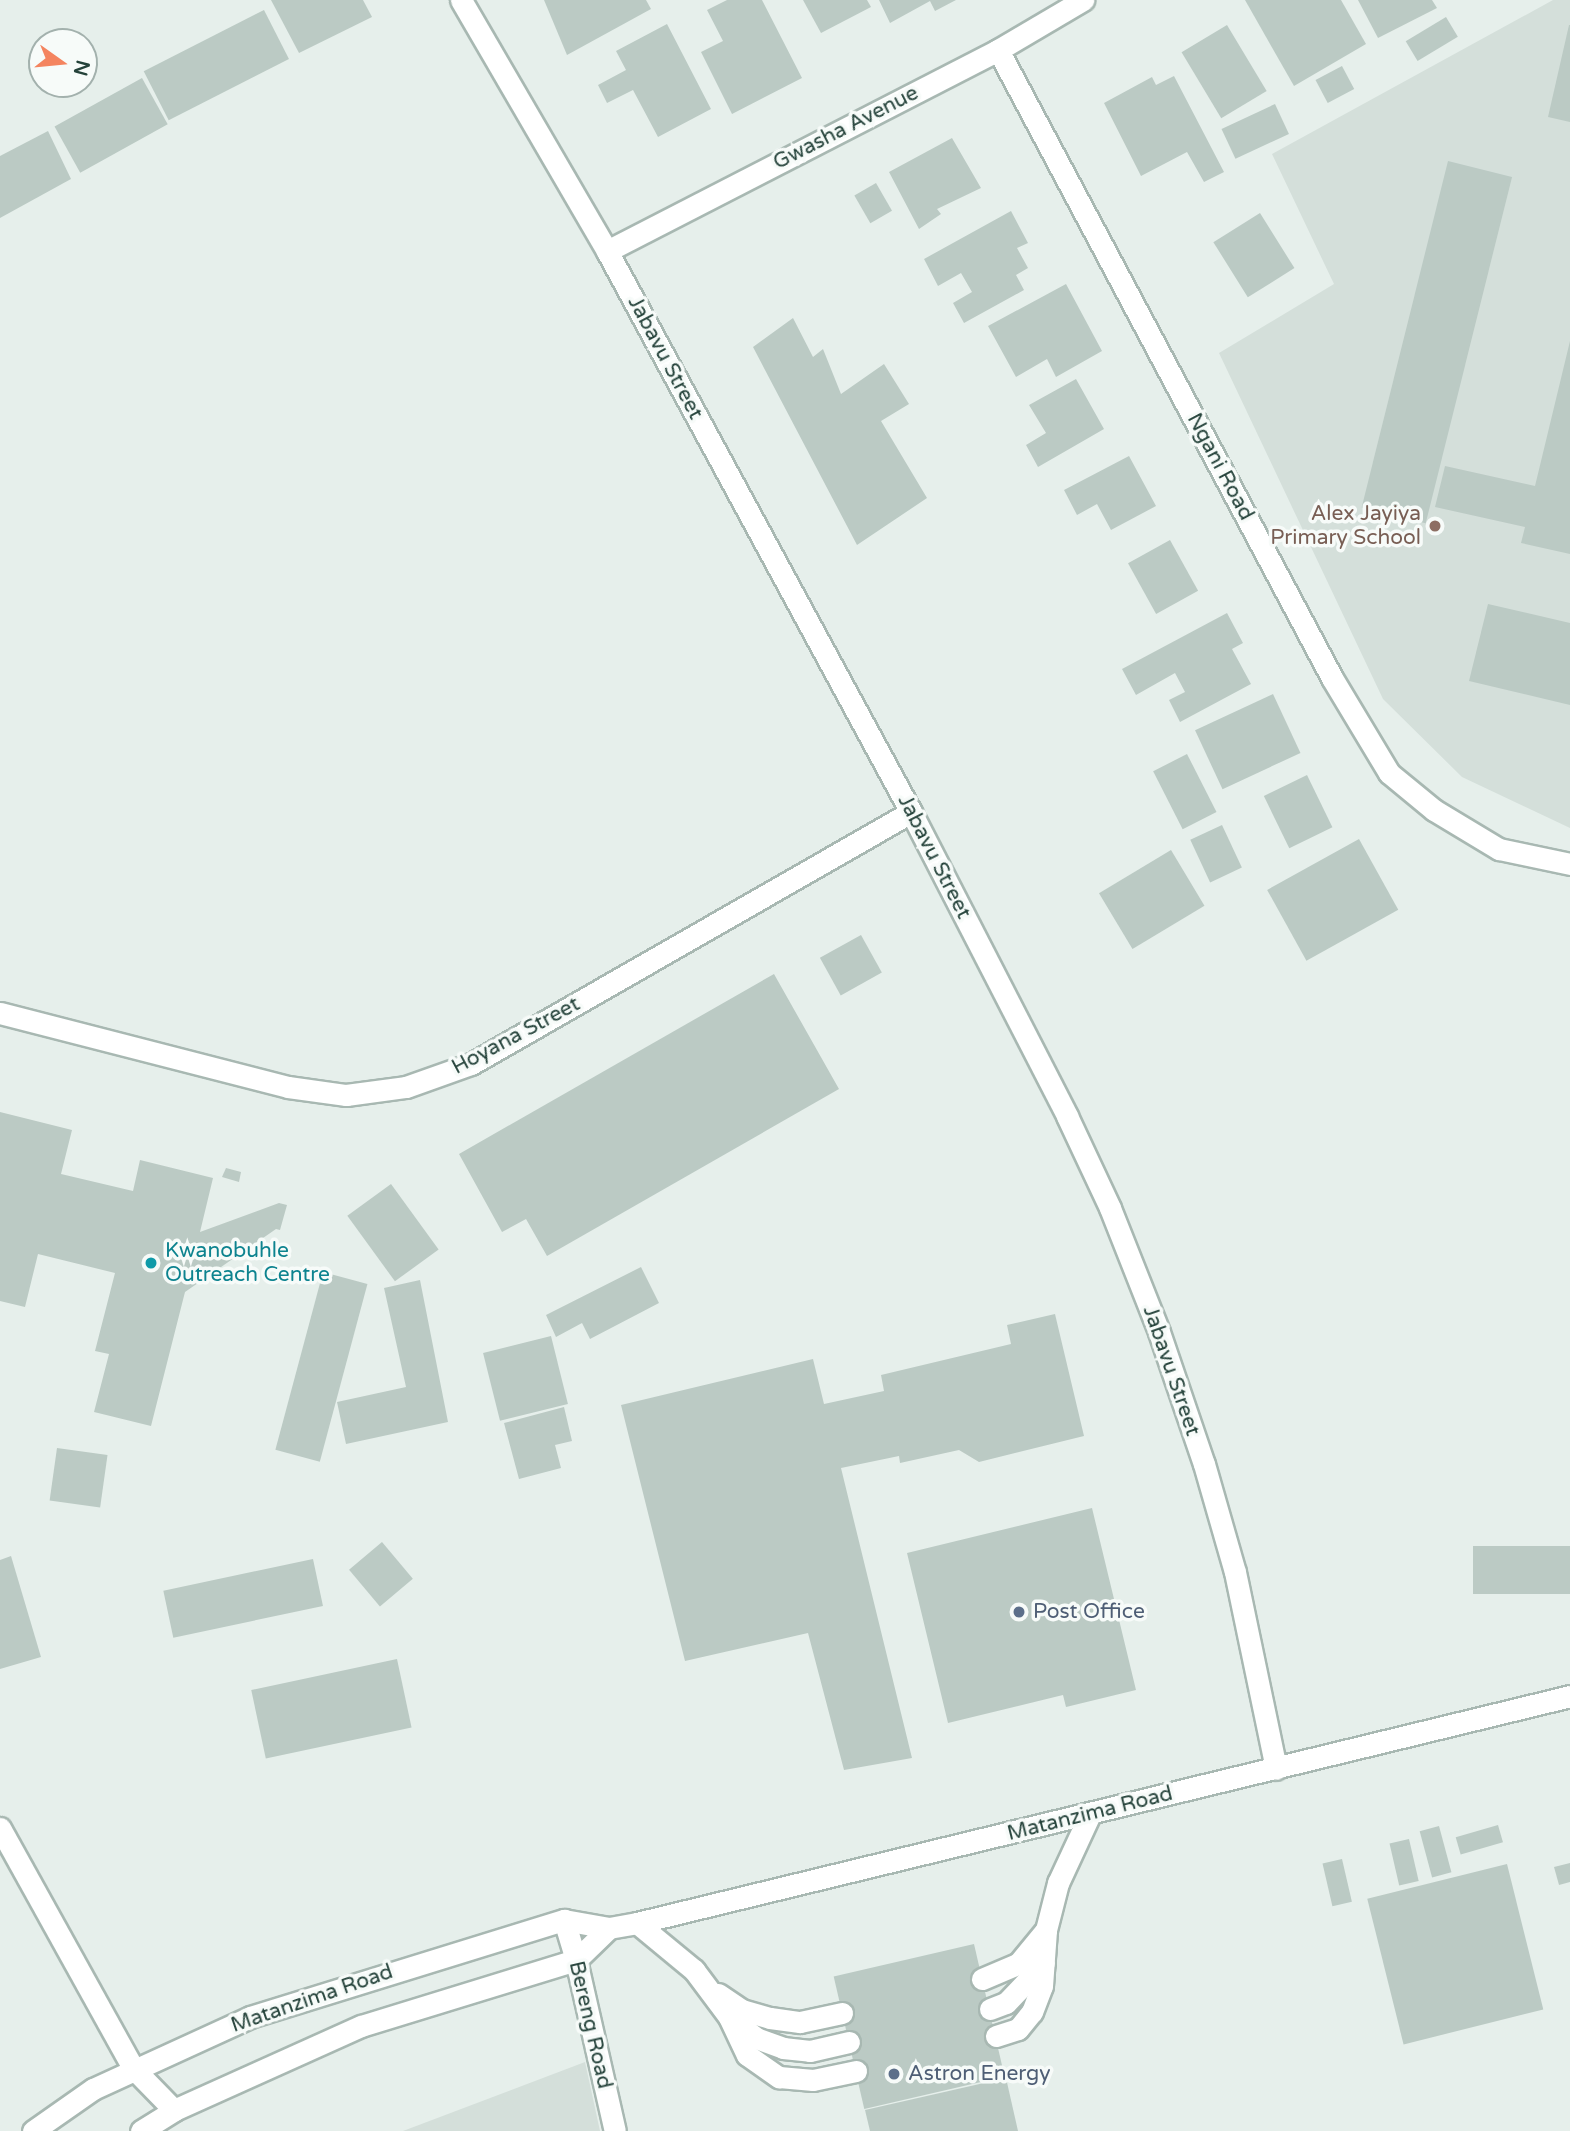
<!DOCTYPE html>
<html>
<head>
<meta charset="utf-8">
<style>
  body { margin:0 }
  #map { position:relative; width:1570px; height:2131px; overflow:hidden; background:#e6efeb; font-family:"Varela Round",sans-serif }
  div>[style] { position:absolute }
  [style*='--x'] { left:calc(var(--x)*1px); top:calc(var(--y)*1px); width:calc(var(--w)*1px); rotate:calc(var(--a)*1deg) }
  .built>* { inset:0; background:#d4dfda }
  .building>* { inset:0; background:#bbcac4; transform-origin:0 0 }
  .roads { filter:drop-shadow(2px 0 #a8b8b2) drop-shadow(-2px 0 #a8b8b2) drop-shadow(0 2px #a8b8b2) drop-shadow(0 -2px #a8b8b2) }
  .service>* { height:21px; margin:-10.5px; padding:0 10.5px; transform-origin:10.5px; border-radius:10.5px; background:#fff }
  .minor>* { height:21px; margin:-10.5px; padding:0 10.5px; transform-origin:10.5px; border-radius:10.5px; background:#fff }
  .tertiary>* { height:21px; margin:-10.5px; padding:0 10.5px; transform-origin:10.5px; border-radius:10.5px; background:#fff }
  .dots>* { width:19px; height:19px; translate:-50% -50%; box-sizing:border-box; border:4px solid #f7fbf9; border-radius:50% }
  span { translate:-50% -50%; white-space:nowrap; text-align:center; line-height:1.15; -webkit-text-stroke:7px #f7fbf9; paint-order:stroke }
  .street-label { font-size:21px; color:#24423a }
  .education-label { font-size:21px; color:#785e54 }
  .right { translate:-100% -50%; text-align:right }
  .culture-label { font-size:21px; color:#0d838f }
  .left { translate:0 -50%; text-align:left }
  .service-label { font-size:21px; color:#4e5e75 }
  .north { position:absolute; left:28px; top:28px; width:70px; height:70px; box-sizing:border-box; background:#f7fbf9; border:2px solid #a3b1ad; border-radius:50%; rotate:105deg; font-size:19px; font-weight:700; line-height:28px; text-align:center; color:#24423a }
  .north::after { content:''; display:block; margin:auto; width:24px; height:32px; background:#f4845f; clip-path:polygon(50% 0,100% 100%,50% 72%,0 100%) }
</style>
</head>
<body>
<div id="map">
  <div class="built">
    <i style="clip-path:polygon(1553px 0,1570px 0,1570px 828px,1462px 777px,1383px 699px,1219px 353px,1334px 284px,1272px 154px)"></i>
    <i style="clip-path:polygon(585px 2062px,600px 2131px,403px 2131px)"></i>
  </div>
  <div class="building">
    <i style="clip-path:polygon(271px 0,363px 0,372px 17px,299px 53px)"></i>
    <i style="clip-path:polygon(544px 0,646px 0,651px 9px,567px 55px)"></i>
    <i style="clip-path:polygon(727px 0,762px 0,802px 78px,732px 114px,701px 52px,723px 41px,707px 10px)"></i>
    <i style="clip-path:polygon(803px 0,867px 0,871px 7px,821px 33px)"></i>
    <i style="clip-path:polygon(879px 0,956px 0,935px 11px,930px 1px,890px 23px)"></i>
    <i style="clip-path:polygon(1245px 0,1341px 0,1366px 44px,1294px 86px)"></i>
    <i style="clip-path:polygon(1358px 0,1432px 0,1437px 8px,1378px 38px)"></i>
    <i style="left:264px;top:10px;width:55px;height:135px;rotate:63deg"></i>
    <i style="left:1446px;top:17px;width:23px;height:47px;rotate:59deg"></i>
    <i style="clip-path:polygon(667px 24px,711px 109px,658px 137px,633px 90px,607px 103px,598px 85px,626px 70px,616px 51px)"></i>
    <i style="left:1227px;top:25px;width:77px;height:53px;rotate:59deg"></i>
    <i style="clip-path:polygon(1569px 25px,1570px 25px,1570px 122px,1548px 117px)"></i>
    <i style="left:1342px;top:66px;width:26px;height:30px;rotate:62deg"></i>
    <i style="clip-path:polygon(1174px 76px,1224px 172px,1204px 182px,1187px 152px,1141px 176px,1104px 103px,1152px 77px,1156px 85px)"></i>
    <i style="left:142px;top:78px;width:53px;height:100px;rotate:61deg"></i>
    <i style="left:1275px;top:104px;width:33px;height:59px;rotate:65deg"></i>
    <i style="clip-path:polygon(48px 131px,71px 179px,0 218px,0 156px)"></i>
    <i style="clip-path:polygon(952px 138px,981px 188px,937px 209px,941px 214px,919px 229px,889px 172px)"></i>
    <i style="left:1448px;top:161px;width:66px;height:357px;rotate:14deg"></i>
    <i style="left:876px;top:183px;width:32px;height:25px;rotate:60deg"></i>
    <i style="clip-path:polygon(1011px 211px,1028px 243px,1017px 248px,1028px 268px,1016px 275px,1024px 290px,964px 323px,953px 303px,972px 292px,961px 273px,938px 286px,924px 259px)"></i>
    <i style="left:1260px;top:213px;width:65px;height:55px;rotate:58deg"></i>
    <i style="clip-path:polygon(1066px 284px,1102px 351px,1056px 377px,1047px 359px,1016px 377px,988px 326px)"></i>
    <i style="clip-path:polygon(793px 318px,813px 357px,823px 349px,841px 394px,884px 364px,909px 404px,881px 421px,927px 498px,857px 545px,753px 347px)"></i>
    <i style="clip-path:polygon(1570px 341px,1570px 554px,1521px 543px,1525px 527px,1435px 507px,1445px 466px,1535px 486px)"></i>
    <i style="clip-path:polygon(1076px 379px,1104px 429px,1038px 467px,1026px 445px,1046px 433px,1029px 405px)"></i>
    <i style="clip-path:polygon(1129px 456px,1156px 506px,1111px 530px,1097px 504px,1077px 515px,1064px 490px)"></i>
    <i style="left:1170px;top:540px;width:58px;height:48px;rotate:61deg"></i>
    <i style="clip-path:polygon(1488px 604px,1570px 623px,1570px 705px,1469px 681px)"></i>
    <i style="clip-path:polygon(1227px 613px,1243px 643px,1232px 649px,1251px 684px,1180px 722px,1169px 700px,1185px 692px,1175px 673px,1136px 695px,1122px 669px)"></i>
    <i style="left:1273px;top:694px;width:65px;height:86px;rotate:65deg"></i>
    <i style="left:1187px;top:754px;width:65px;height:38px;rotate:63deg"></i>
    <i style="left:1307px;top:775px;width:58px;height:48px;rotate:64deg"></i>
    <i style="left:1222px;top:825px;width:47px;height:35px;rotate:65deg"></i>
    <i style="left:1359px;top:839px;width:81px;height:105px;rotate:61deg"></i>
    <i style="left:1171px;top:850px;width:65px;height:84px;rotate:59deg"></i>
    <i style="left:861px;top:935px;width:43px;height:47px;rotate:61deg"></i>
    <i style="clip-path:polygon(774px 974px,839px 1089px,547px 1256px,526px 1219px,502px 1232px,459px 1154px)"></i>
    <i style="clip-path:polygon(0 1112px,72px 1130px,61px 1174px,133px 1191px,140px 1160px,213px 1178px,200px 1232px,279px 1203px,287px 1205px,280px 1230px,276px 1229px,185px 1292px,151px 1426px,94px 1412px,109px 1354px,95px 1351px,115px 1273px,38px 1254px,25px 1307px,0 1301px)"></i>
    <i style="clip-path:polygon(226px 1168px,241px 1172px,239px 1182px,222px 1177px)"></i>
    <i style="left:391px;top:1184px;width:81px;height:54px;rotate:54deg"></i>
    <i style="clip-path:polygon(641px 1267px,659px 1303px,590px 1339px,582px 1323px,556px 1337px,546px 1315px)"></i>
    <i style="left:323px;top:1272px;width:46px;height:184px;rotate:15deg"></i>
    <i style="clip-path:polygon(420px 1280px,448px 1422px,346px 1444px,337px 1402px,406px 1387px,384px 1288px)"></i>
    <i style="clip-path:polygon(1055px 1314px,1084px 1436px,979px 1462px,959px 1450px,900px 1463px,899px 1456px,841px 1468px,912px 1758px,844px 1770px,808px 1633px,685px 1661px,621px 1405px,813px 1359px,824px 1404px,884px 1391px,881px 1375px,1011px 1344px,1007px 1325px)"></i>
    <i style="left:551px;top:1336px;width:70px;height:70px;rotate:76deg"></i>
    <i style="clip-path:polygon(564px 1407px,572px 1441px,555px 1445px,561px 1468px,519px 1479px,504px 1423px)"></i>
    <i style="left:57px;top:1448px;width:51px;height:53px;rotate:8deg"></i>
    <i style="clip-path:polygon(1092px 1508px,1136px 1690px,1066px 1707px,1063px 1695px,948px 1723px,907px 1553px)"></i>
    <i style="left:382px;top:1542px;width:48px;height:43px;rotate:50deg"></i>
    <i style="left:1570px;top:1546px;width:48px;height:97px;rotate:90deg"></i>
    <i style="clip-path:polygon(11px 1556px,41px 1657px,0 1669px,0 1560px)"></i>
    <i style="left:313px;top:1559px;width:48px;height:153px;rotate:78deg"></i>
    <i style="left:397px;top:1659px;width:70px;height:149px;rotate:78deg"></i>
    <i style="left:1498px;top:1825px;width:18px;height:44px;rotate:74deg"></i>
    <i style="left:1439px;top:1826px;width:48px;height:20px;rotate:75deg"></i>
    <i style="left:1409px;top:1839px;width:43px;height:20px;rotate:77deg"></i>
    <i style="left:1342px;top:1859px;width:44px;height:20px;rotate:77deg"></i>
    <i style="clip-path:polygon(1570px 1863px,1570px 1882px,1559px 1885px,1554px 1867px)"></i>
    <i style="left:1507px;top:1864px;width:150px;height:144px;rotate:76deg"></i>
    <i style="left:974px;top:1944px;width:136px;height:144px;rotate:77deg"></i>
    <i style="clip-path:polygon(1006px 2078px,1018px 2131px,870px 2131px,865px 2110px)"></i>
  </div>
  <div class="roads">
    <div class="service">
      <i style="--x:0;--y:1828;--w:274;--a:61"></i>
      <i style="--x:133;--y:2068;--w:59;--a:45.7"></i>
      <i style="--x:637;--y:1923;--w:74;--a:39.5"></i>
      <i style="--x:694;--y:1970;--w:59;--a:53.3"></i>
      <i style="--x:729;--y:2017;--w:42;--a:64.7"></i>
      <i style="--x:747;--y:2055;--w:39;--a:35"></i>
      <i style="--x:779;--y:2077;--w:34;--a:5"></i>
      <i style="--x:813;--y:2080;--w:44;--a:-11.8"></i>
      <i style="--x:982;--y:1979;--w:39;--a:-23"></i>
      <i style="--x:1018;--y:1964;--w:44;--a:-50.5"></i>
      <i style="--x:718;--y:1994;--w:29;--a:34"></i>
      <i style="--x:742;--y:2010;--w:29;--a:16"></i>
      <i style="--x:770;--y:2018;--w:30;--a:8"></i>
      <i style="--x:800;--y:2022;--w:43;--a:-12.1"></i>
      <i style="--x:990;--y:2009;--w:17;--a:-21"></i>
      <i style="--x:1006;--y:2003;--w:55;--a:-46.5"></i>
      <i style="--x:731;--y:2019;--w:31;--a:37"></i>
      <i style="--x:756;--y:2038;--w:29;--a:20"></i>
      <i style="--x:783;--y:2048;--w:27;--a:6"></i>
      <i style="--x:810;--y:2051;--w:40;--a:-13"></i>
      <i style="--x:996;--y:2036;--w:23;--a:-18"></i>
      <i style="--x:1018;--y:2029;--w:22;--a:-51"></i>
      <i style="--x:1032;--y:2012;--w:28;--a:-69"></i>
      <i style="--x:1042;--y:1986;--w:56;--a:-85.9"></i>
      <i style="--x:1046;--y:1930;--w:49;--a:-75.7"></i>
      <i style="--x:1058;--y:1883;--w:76;--a:-65.1"></i>
    </div>
    <div class="minor">
      <i style="--x:998;--y:50;--w:711;--a:61.99"></i>
      <i style="--x:1332;--y:678;--w:111;--a:59"></i>
      <i style="--x:1389;--y:773;--w:58;--a:39.4"></i>
      <i style="--x:1434;--y:810;--w:76;--a:31"></i>
      <i style="--x:1499;--y:849;--w:73;--a:11.9"></i>
      <i style="--x:607;--y:251;--w:440;--a:-27.2"></i>
      <i style="--x:998;--y:50;--w:99;--a:-30.5"></i>
      <i style="--x:0;--y:1013;--w:297;--a:14.4"></i>
      <i style="--x:288;--y:1087;--w:59;--a:7.9"></i>
      <i style="--x:346;--y:1095;--w:61;--a:-7.6"></i>
      <i style="--x:406;--y:1087;--w:69;--a:-19.5"></i>
      <i style="--x:471;--y:1064;--w:507;--a:-29.8"></i>
      <i style="--x:564;--y:1920;--w:42;--a:73.3"></i>
      <i style="--x:576;--y:1960;--w:175;--a:77.2"></i>
    </div>
    <div class="tertiary">
      <i style="--x:461;--y:0;--w:290;--a:59.8"></i>
      <i style="--x:607;--y:251;--w:638;--a:61.55"></i>
      <i style="--x:911;--y:812;--w:342;--a:62.8"></i>
      <i style="--x:1067;--y:1116;--w:102;--a:64.9"></i>
      <i style="--x:1110;--y:1208;--w:133;--a:68.4"></i>
      <i style="--x:1159;--y:1332;--w:139;--a:71.2"></i>
      <i style="--x:1204;--y:1464;--w:112;--a:74"></i>
      <i style="--x:1235;--y:1572;--w:201;--a:78.2"></i>
      <i style="--x:33;--y:2131;--w:73;--a:-35"></i>
      <i style="--x:93;--y:2089;--w:173;--a:-24.6"></i>
      <i style="--x:250;--y:2017;--w:329;--a:-17.2"></i>
      <i style="--x:564;--y:1920;--w:46;--a:10.1"></i>
      <i style="--x:609;--y:1928;--w:28;--a:-10"></i>
      <i style="--x:637;--y:1923;--w:960;--a:-13.67"></i>
      <i style="--x:141;--y:2131;--w:39;--a:-32"></i>
      <i style="--x:174;--y:2110;--w:205;--a:-24.2"></i>
      <i style="--x:361;--y:2026;--w:225;--a:-17.1"></i>
      <i style="--x:576;--y:1960;--w:46;--a:-44.1"></i>
    </div>
  </div>
  <div class="dots">
    <i style="left:1435px;top:526px;background:#8d6e63"></i>
    <i style="left:151px;top:1263px;background:#0f9aa8"></i>
    <i style="left:1019px;top:1612px;background:#5c6f8a"></i>
    <i style="left:894px;top:2074px;background:#5c6f8a"></i>
  </div>
  <div class="street-label">
    <span style="left:846px;top:128px;rotate:-27deg">Gwasha Avenue</span>
    <span style="left:665px;top:358px;rotate:62deg">Jabavu Street</span>
    <span style="left:1220px;top:467px;rotate:62deg">Ngani Road</span>
    <span style="left:934px;top:857px;rotate:63deg">Jabavu Street</span>
    <span style="left:516px;top:1036px;rotate:-28deg">Hoyana Street</span>
    <span style="left:1171px;top:1371px;rotate:71deg">Jabavu Street</span>
    <span style="left:1090px;top:1814px;rotate:-14deg">Matanzima Road</span>
    <span style="left:312px;top:1999px;rotate:-19deg">Matanzima Road</span>
    <span style="left:590px;top:2025px;rotate:77deg">Bereng Road</span>
  </div>
  <div class="education-label">
    <span class="right" style="left:1421px;top:526px">Alex Jayiya<br>Primary School</span>
  </div>
  <div class="culture-label">
    <span class="left" style="left:165px;top:1263px">Kwanobuhle<br>Outreach Centre</span>
  </div>
  <div class="service-label">
    <span class="left" style="left:1033px;top:1612px">Post Office</span>
    <span class="left" style="left:908px;top:2074px">Astron Energy</span>
  </div>
  <div class="north">N</div>
</div>
</body>
</html>
